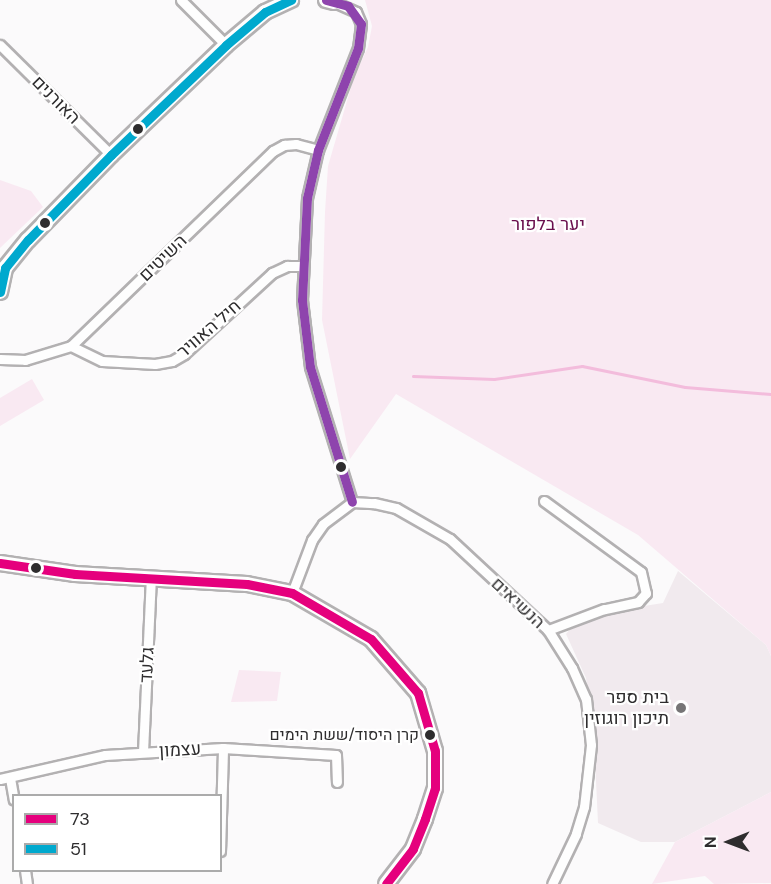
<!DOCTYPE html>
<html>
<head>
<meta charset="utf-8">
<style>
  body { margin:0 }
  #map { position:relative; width:771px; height:884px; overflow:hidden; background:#fbfafb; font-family:"DM Sans",Heebo,sans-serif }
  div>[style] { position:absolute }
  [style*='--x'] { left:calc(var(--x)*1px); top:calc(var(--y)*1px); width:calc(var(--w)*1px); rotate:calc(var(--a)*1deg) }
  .built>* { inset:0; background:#f1eaee }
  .green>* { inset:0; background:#f9e9f2 }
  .stream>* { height:3px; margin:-1.5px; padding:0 1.5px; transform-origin:1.5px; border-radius:1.5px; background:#f3bcdc }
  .roads { filter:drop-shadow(2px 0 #b3b1b2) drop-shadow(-2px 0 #b3b1b2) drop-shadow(0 2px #b3b1b2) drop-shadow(0 -2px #b3b1b2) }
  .street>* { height:9px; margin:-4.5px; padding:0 4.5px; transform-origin:4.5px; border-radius:4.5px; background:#fefefe }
  .secondary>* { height:14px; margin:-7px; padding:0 7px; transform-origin:7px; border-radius:7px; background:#fefefe }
  .bus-1>* { height:9px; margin:-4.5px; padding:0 4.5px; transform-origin:4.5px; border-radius:4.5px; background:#e5007d }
  .bus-2>* { height:9px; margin:-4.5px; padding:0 4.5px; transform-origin:4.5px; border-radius:4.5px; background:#00a9ce }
  .bus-3>* { height:9px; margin:-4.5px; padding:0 4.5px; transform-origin:4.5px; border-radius:4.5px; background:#8e44ad }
  .dots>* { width:16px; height:16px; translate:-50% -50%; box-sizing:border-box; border:3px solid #fff; border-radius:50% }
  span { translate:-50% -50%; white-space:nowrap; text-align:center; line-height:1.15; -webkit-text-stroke:4.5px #fff; paint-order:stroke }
  .bus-label { font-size:16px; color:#2e2d2e }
  .right { translate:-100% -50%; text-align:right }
  .street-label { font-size:18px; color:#2e2d2e }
  .park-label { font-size:18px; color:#6a0e4d }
  .poi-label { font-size:18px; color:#2e2d2e }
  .legend { position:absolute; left:12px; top:794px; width:210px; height:78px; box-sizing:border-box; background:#fff; border:2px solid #ababab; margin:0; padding:8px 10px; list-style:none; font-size:18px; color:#2e2d2e }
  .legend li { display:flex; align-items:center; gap:12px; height:30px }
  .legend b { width:30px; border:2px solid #ababab }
  .north { position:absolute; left:699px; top:812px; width:60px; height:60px; -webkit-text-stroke:4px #fff; paint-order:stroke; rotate:269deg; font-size:16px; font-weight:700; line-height:24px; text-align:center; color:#2e2d2e }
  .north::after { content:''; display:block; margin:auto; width:21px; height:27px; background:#2e2d2e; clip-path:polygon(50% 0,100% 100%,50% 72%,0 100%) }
</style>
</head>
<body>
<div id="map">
  <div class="built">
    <i style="clip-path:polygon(678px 571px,766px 645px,771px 656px,771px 792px,675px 842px,641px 842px,598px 823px,594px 739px,586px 678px,566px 634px,581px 616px,663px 603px)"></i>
  </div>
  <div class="green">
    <i style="clip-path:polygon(365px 0,771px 0,771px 656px,766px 645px,638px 535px,396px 394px,350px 459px,322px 320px,325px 212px,328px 166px,354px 77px,368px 47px,372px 26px)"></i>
    <i style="clip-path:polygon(0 180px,31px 191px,43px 207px,0 248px)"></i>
    <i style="clip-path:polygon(32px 379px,44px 400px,0 426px,0 398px)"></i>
    <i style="clip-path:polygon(239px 670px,281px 672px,277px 701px,231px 702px)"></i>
    <i style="clip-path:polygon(771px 792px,771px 883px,714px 884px,705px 876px,652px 884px,675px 842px)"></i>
  </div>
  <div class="stream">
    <i style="--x:413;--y:376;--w:81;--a:2.1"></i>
    <i style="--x:494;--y:379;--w:89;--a:-8.4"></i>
    <i style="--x:582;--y:366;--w:105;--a:11.5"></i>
    <i style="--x:685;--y:387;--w:86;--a:4.7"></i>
  </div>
  <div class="roads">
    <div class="street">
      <i style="--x:181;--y:0;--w:64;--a:45"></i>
      <i style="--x:334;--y:2;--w:24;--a:24"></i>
      <i style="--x:356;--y:12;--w:13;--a:67"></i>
      <i style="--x:361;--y:24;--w:24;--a:97"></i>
      <i style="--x:358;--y:48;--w:110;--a:111.4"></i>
      <i style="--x:318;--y:150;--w:49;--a:102.9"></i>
      <i style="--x:307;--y:198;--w:102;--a:92.8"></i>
      <i style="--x:302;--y:300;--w:67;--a:83.2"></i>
      <i style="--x:310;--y:367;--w:141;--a:72.7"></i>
      <i style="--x:0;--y:45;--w:156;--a:44.7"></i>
      <i style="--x:71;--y:346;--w:34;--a:26"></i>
      <i style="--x:102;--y:361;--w:53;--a:3.2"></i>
      <i style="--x:155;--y:364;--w:17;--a:-10"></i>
      <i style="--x:172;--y:361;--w:14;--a:-30"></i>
      <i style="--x:184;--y:354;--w:120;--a:-42.6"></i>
      <i style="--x:272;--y:273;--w:17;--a:-25"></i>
      <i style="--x:287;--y:266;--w:16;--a:0"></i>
      <i style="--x:0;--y:359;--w:25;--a:2"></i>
      <i style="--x:25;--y:360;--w:48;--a:-16.9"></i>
      <i style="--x:71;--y:346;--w:281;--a:-44"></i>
      <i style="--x:273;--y:151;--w:13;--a:-29"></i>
      <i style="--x:284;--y:145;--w:12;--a:-5"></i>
      <i style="--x:296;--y:144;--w:23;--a:15"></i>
      <i style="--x:544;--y:501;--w:120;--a:36.2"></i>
      <i style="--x:641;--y:572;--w:22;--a:77"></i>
      <i style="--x:646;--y:593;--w:12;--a:132"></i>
      <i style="--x:638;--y:602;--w:35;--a:168"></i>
      <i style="--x:604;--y:609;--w:60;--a:159.4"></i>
      <i style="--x:292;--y:593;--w:57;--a:-69.3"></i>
      <i style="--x:312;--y:540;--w:19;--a:-55"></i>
      <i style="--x:323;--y:524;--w:36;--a:-37"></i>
      <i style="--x:352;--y:502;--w:22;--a:3"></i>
      <i style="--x:374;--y:503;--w:23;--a:13"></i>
      <i style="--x:396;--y:508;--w:62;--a:29.9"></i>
      <i style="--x:450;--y:539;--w:134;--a:42.9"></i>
      <i style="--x:548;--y:630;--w:45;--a:57.7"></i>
      <i style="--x:572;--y:668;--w:34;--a:66"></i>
      <i style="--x:586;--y:699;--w:46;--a:83.8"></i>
      <i style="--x:591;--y:745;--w:62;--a:96.4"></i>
      <i style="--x:584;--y:807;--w:28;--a:107"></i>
      <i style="--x:576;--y:834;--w:55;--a:115.6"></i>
      <i style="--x:143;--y:752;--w:174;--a:-87.4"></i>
      <i style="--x:10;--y:778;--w:22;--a:80"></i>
      <i style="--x:0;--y:779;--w:108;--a:-12.9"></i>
      <i style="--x:105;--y:755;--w:118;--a:-3.4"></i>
      <i style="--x:223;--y:748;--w:113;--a:3.5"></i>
      <i style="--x:336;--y:755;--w:27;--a:88"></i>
      <i style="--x:220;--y:851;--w:103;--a:-88.3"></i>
      <i style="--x:25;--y:870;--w:14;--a:82"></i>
    </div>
    <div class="secondary">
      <i style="--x:326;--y:0;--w:8;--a:14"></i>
      <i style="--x:0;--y:292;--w:25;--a:-78"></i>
      <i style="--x:5;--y:268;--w:36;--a:-51"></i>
      <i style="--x:28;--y:240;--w:119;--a:-45.7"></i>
      <i style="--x:111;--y:155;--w:159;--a:-43.7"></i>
      <i style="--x:226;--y:45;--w:51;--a:-40.2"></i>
      <i style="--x:265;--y:12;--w:29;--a:-25"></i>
      <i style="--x:0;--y:563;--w:76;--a:8.3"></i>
      <i style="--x:75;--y:574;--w:172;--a:3.3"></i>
      <i style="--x:247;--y:584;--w:46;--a:11.3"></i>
      <i style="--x:292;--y:593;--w:91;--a:30.2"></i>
      <i style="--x:371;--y:639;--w:72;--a:49"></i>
      <i style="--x:418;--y:693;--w:60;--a:73.7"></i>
      <i style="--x:435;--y:751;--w:37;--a:90"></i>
      <i style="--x:435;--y:788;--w:33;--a:108"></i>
      <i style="--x:425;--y:819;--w:32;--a:112"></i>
      <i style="--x:413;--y:849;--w:44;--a:127.6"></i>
    </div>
  </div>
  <div class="bus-1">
    <i style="--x:0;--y:563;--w:76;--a:8.3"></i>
    <i style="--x:75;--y:574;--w:172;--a:3.3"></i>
    <i style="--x:247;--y:584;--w:46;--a:11.3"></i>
    <i style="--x:292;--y:593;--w:91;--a:30.2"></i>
    <i style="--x:371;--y:639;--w:72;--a:49"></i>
    <i style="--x:418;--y:693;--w:60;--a:73.7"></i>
    <i style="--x:435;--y:751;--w:37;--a:90"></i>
    <i style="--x:435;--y:788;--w:33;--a:108"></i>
    <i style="--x:425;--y:819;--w:32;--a:112"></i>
    <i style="--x:413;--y:849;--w:44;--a:127.6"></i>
  </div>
  <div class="bus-2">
    <i style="--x:0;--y:292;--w:25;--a:-78"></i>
    <i style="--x:5;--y:268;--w:36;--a:-51"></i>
    <i style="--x:28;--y:240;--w:119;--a:-45.7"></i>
    <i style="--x:111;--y:155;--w:159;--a:-43.7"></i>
    <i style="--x:226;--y:45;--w:51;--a:-40.2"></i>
    <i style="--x:265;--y:12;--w:29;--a:-25"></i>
  </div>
  <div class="bus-3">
    <i style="--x:326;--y:0;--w:23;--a:15"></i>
    <i style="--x:348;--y:6;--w:22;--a:54"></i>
    <i style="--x:361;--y:24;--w:24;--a:97"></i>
    <i style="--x:358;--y:48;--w:110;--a:111.4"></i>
    <i style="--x:318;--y:150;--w:49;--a:102.9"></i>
    <i style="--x:307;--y:198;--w:102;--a:92.8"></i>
    <i style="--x:302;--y:300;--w:67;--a:83.2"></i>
    <i style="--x:310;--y:367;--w:141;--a:72.7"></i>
  </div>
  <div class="dots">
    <i style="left:138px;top:129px;background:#2e2d2e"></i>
    <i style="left:45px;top:223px;background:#2e2d2e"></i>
    <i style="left:341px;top:467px;background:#2e2d2e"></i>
    <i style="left:36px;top:568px;background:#2e2d2e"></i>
    <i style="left:681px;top:708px;background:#767576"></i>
    <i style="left:430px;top:735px;background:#2e2d2e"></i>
  </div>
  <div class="bus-label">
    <span class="right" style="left:419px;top:735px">קרן היסוד/ששת הימים</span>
  </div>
  <div class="street-label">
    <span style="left:56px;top:100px;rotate:45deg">האורנים</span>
    <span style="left:163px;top:258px;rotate:-44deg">השיטים</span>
    <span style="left:209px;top:329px;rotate:-41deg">חיל האוויר</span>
    <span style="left:518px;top:603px;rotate:43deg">הנשיאים</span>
    <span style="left:147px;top:665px;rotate:-87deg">גלעד</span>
    <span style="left:180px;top:750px;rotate:-3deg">עצמון</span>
  </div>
  <div class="park-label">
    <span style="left:548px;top:224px">יער בלפור</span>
  </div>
  <div class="poi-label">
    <span class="right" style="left:669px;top:708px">בית ספר<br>תיכון רוגוזין</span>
  </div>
  <ul class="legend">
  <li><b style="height:8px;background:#e5007d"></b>73</li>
  <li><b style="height:8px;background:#00a9ce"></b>51</li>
  </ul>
  <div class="north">N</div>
</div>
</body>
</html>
